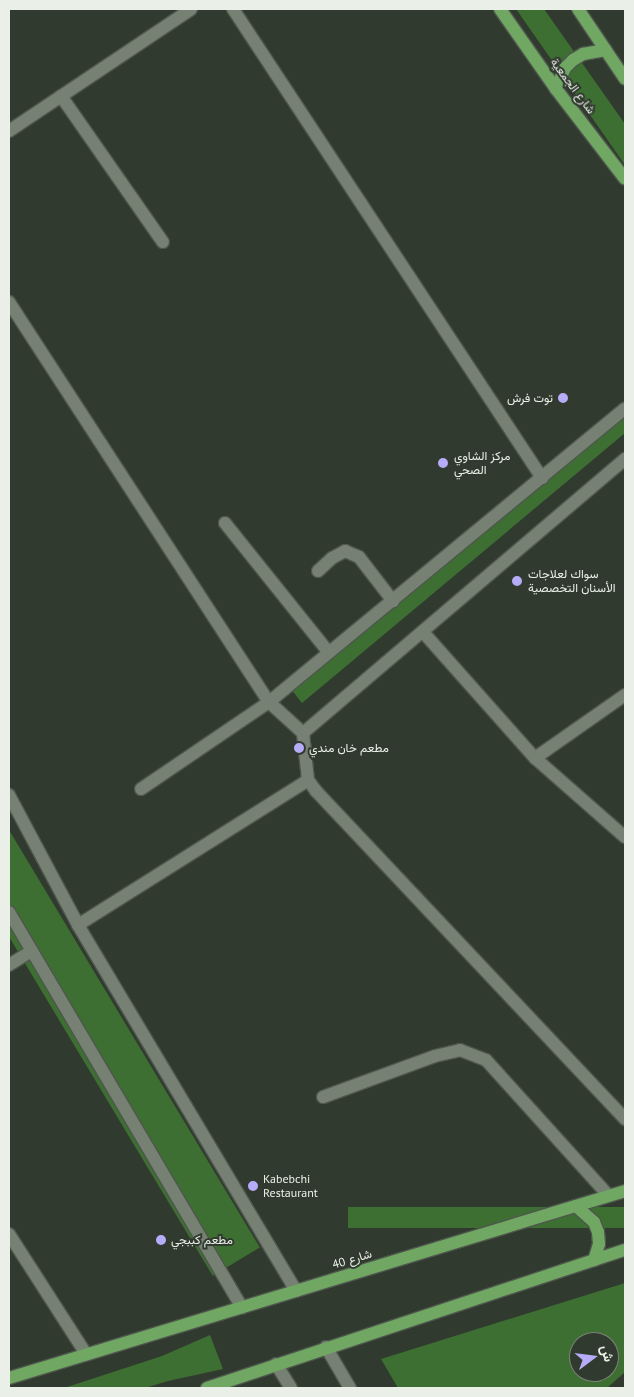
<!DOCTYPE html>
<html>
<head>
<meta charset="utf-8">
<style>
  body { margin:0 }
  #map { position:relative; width:634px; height:1397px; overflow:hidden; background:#313a2f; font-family:"PT Sans",Vazirmatn,sans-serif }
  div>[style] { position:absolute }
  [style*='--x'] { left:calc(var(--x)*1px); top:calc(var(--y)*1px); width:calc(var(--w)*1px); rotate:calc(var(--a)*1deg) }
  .green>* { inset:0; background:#3d6f32; transform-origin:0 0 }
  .roads { filter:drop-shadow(1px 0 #4f574d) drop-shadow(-1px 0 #4f574d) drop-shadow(0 1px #4f574d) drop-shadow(0 -1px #4f574d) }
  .minor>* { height:12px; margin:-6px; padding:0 6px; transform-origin:6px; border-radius:6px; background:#768174 }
  .major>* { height:12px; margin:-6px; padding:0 6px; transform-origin:6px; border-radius:6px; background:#6fa763 }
  .dots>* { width:14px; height:14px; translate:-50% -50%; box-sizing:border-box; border:2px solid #313a2f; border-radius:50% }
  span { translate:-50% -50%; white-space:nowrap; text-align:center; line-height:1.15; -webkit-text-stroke:4px #313a2f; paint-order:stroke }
  .street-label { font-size:12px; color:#eaf0e8 }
  .poi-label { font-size:12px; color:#eaf0e8 }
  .right { translate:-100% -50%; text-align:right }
  .left { translate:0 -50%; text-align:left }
  .frame { position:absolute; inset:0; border:10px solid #eaf0e8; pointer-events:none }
  .north { position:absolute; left:569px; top:1332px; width:50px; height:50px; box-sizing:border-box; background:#313a2f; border:1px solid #7b8379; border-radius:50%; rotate:75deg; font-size:14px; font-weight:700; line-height:20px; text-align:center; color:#eaf0e8 }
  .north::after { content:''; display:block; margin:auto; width:18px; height:22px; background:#b6acf8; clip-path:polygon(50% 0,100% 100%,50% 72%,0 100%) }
</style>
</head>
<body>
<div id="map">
  <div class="green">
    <i style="clip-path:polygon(516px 9px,544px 9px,625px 124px,625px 165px)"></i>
    <i style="clip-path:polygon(625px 405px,625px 433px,302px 703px,290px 688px)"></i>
    <i style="left:9px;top:830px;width:487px;height:55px;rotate:59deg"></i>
    <i style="left:625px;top:1207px;width:21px;height:277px;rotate:90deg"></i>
    <i style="clip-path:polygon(evenodd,625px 1283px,625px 1372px,607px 1388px,398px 1388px,381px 1359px,625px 1283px,579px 1342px,609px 1342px,609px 1372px,579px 1372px,579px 1342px)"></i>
    <i style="clip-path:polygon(210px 1335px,223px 1369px,168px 1381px,145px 1388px,64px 1388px,162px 1356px)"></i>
  </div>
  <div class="roads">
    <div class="minor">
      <i style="--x:233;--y:9;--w:562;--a:56.62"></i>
      <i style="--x:61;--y:96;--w:178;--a:55.1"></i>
      <i style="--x:9;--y:131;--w:219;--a:-33.8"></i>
      <i style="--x:9;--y:302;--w:477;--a:57"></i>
      <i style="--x:269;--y:702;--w:46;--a:42.4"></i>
      <i style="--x:303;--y:733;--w:47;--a:83.9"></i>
      <i style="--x:308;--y:780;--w:14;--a:54"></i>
      <i style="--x:316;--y:791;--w:451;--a:46.7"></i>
      <i style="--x:225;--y:523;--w:166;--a:51.3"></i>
      <i style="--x:318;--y:571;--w:19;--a:-43"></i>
      <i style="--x:332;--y:558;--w:15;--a:-28"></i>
      <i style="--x:345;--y:551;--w:15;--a:23"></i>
      <i style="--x:359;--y:557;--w:56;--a:52.3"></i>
      <i style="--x:423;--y:632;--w:169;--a:48.4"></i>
      <i style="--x:535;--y:758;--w:120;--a:41.3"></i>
      <i style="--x:303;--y:733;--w:423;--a:-40.4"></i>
      <i style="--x:535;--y:758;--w:110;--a:-35"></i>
      <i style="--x:141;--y:789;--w:155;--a:-34.2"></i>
      <i style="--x:269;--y:702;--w:461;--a:-39.5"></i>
      <i style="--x:9;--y:795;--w:147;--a:62"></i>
      <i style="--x:78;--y:925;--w:426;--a:59.2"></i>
      <i style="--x:9;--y:912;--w:459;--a:59.5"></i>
      <i style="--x:78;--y:925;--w:272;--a:-32.2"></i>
      <i style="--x:9;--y:965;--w:26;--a:-32"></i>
      <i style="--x:323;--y:1097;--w:119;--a:-20.1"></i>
      <i style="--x:435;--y:1056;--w:26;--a:-13"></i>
      <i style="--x:460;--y:1050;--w:28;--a:21"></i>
      <i style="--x:486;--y:1060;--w:183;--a:47.9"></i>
      <i style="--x:9;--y:1234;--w:143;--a:57.3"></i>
      <i style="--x:326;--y:1347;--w:48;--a:59.7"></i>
      <i style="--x:276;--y:1364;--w:28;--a:58"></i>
    </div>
    <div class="major">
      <i style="--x:500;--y:9;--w:98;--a:55"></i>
      <i style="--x:556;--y:89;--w:113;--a:52.5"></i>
      <i style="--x:578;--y:9;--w:84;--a:56.1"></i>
      <i style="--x:556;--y:89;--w:23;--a:-67"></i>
      <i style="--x:565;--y:68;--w:11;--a:-45"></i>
      <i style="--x:573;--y:60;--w:12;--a:-31"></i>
      <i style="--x:583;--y:54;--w:23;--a:-10"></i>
      <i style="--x:576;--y:1206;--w:24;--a:42"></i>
      <i style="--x:594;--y:1222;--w:11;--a:68"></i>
      <i style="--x:598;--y:1232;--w:12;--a:85"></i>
      <i style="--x:599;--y:1244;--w:17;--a:107"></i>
      <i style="--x:9;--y:1378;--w:644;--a:-16.89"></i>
      <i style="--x:207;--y:1388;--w:440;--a:-18.3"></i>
    </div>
  </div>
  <div class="dots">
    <i style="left:563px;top:398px;background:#b6acf8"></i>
    <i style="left:443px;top:463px;background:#b6acf8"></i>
    <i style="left:517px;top:581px;background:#b6acf8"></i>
    <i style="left:299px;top:748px;background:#b6acf8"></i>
    <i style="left:253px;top:1186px;background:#b6acf8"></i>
    <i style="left:161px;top:1240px;background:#b6acf8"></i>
  </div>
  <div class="street-label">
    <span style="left:573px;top:86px;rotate:53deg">شارع الجمعية</span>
    <span style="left:352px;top:1259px;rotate:-17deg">شارع 40</span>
  </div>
  <div class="poi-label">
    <span class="right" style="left:553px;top:398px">توت فرش</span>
    <span class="left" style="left:454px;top:463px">مركز الشاوي<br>الصحي</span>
    <span class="left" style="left:528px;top:581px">سواك لعلاجات<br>الأسنان التخصصية</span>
    <span class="left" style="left:309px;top:748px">مطعم خان مندي</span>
    <span class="left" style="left:263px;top:1186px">Kabebchi<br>Restaurant</span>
    <span class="left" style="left:171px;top:1240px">مطعم كببجي</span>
  </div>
  <div class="frame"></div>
  <div class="north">ش</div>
</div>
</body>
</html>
